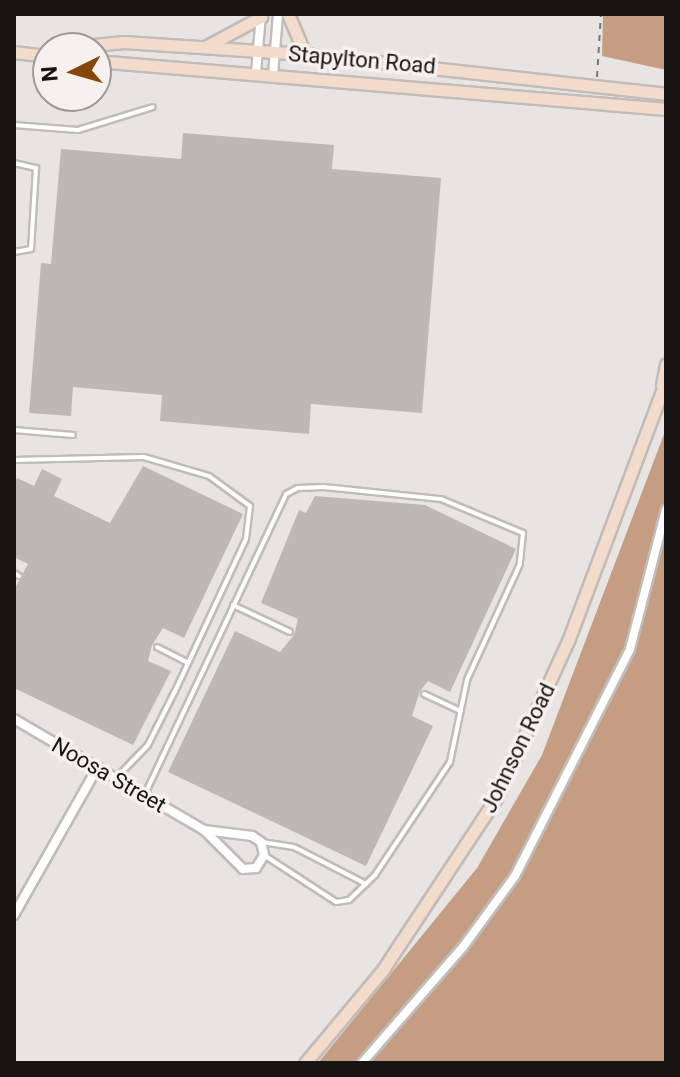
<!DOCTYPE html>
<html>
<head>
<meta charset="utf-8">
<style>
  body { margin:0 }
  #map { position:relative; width:680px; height:1077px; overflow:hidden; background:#e8e4e1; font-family:Roboto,sans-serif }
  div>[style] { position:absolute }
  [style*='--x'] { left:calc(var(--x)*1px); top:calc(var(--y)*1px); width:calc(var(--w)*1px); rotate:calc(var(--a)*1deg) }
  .forest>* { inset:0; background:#c59d82 }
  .building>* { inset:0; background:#bcb8b6 }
  .path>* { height:2px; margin-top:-1px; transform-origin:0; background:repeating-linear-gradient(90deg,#797674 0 6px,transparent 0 12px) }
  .roads { filter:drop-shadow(2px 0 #c0bcba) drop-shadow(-2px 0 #c0bcba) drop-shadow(0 2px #c0bcba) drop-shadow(0 -2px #c0bcba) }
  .lane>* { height:4px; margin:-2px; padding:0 2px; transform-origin:2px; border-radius:2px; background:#fff }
  .street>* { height:8px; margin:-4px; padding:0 4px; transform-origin:4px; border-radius:4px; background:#fff }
  .secondary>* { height:11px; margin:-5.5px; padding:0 5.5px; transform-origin:5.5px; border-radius:5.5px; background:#f3dccc }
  span { translate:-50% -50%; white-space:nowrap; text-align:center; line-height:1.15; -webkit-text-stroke:7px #f6f1ef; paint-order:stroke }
  .street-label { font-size:22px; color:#161514 }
  .frame { position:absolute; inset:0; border:16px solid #161514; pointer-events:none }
  .north { position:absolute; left:32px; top:32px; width:80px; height:80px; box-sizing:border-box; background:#f6f1ef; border:2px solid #9c9997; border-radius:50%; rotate:265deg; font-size:22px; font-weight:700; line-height:32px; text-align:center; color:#161514 }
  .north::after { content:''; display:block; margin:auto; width:28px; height:36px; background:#85460b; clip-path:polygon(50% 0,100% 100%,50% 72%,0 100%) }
</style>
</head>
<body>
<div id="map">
  <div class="forest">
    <i style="clip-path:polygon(603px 14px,666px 14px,666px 70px,602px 56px)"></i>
    <i style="clip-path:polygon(666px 429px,666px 1063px,318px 1063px,477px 868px,542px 755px)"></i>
  </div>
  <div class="building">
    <i style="clip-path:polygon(183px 133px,334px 145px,332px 169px,441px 178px,422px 413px,311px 404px,309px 434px,160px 421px,162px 395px,73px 387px,71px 416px,29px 413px,41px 263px,51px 264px,61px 149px,181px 159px)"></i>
    <i style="clip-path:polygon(143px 466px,243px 514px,184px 638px,163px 628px,152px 645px,148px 661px,171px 671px,133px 745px,14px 688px,14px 590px,28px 564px,14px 557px,14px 484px,17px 478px,34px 486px,42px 469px,62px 479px,54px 496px,110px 523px)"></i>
    <i style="clip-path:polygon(315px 496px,425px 505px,516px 549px,450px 692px,428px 681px,420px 691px,412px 716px,433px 726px,366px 866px,168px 772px,235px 631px,280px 652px,294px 635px,298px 619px,261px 603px,299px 510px,306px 513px)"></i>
  </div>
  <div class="path">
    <i style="--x:597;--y:77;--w:63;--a:-86.4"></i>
  </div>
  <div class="roads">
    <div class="lane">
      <i style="--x:14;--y:125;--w:64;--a:4.5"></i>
      <i style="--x:78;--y:130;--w:78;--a:-17"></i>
      <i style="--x:14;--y:163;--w:23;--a:13"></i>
      <i style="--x:36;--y:168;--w:81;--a:93.5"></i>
      <i style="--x:31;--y:249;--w:17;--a:170"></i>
      <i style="--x:14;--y:430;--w:59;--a:4.8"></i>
      <i style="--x:14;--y:460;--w:130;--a:-1.3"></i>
      <i style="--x:144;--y:457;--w:68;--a:16.3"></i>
      <i style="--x:209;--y:476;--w:51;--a:36.2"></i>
      <i style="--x:250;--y:506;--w:33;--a:97"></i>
      <i style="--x:246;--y:539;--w:168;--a:115"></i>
      <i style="--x:175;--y:691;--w:60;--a:116.6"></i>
      <i style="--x:148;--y:745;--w:45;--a:134.1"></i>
      <i style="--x:14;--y:573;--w:6;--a:31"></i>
      <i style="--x:233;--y:605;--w:63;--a:25.3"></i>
      <i style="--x:157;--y:647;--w:35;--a:27"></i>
      <i style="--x:424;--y:694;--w:40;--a:25"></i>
      <i style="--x:145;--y:794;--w:331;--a:-64.8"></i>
      <i style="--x:286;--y:494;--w:13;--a:-27"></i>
      <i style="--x:298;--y:488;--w:26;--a:-2"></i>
      <i style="--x:324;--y:487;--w:118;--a:5.9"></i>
      <i style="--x:441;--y:499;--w:89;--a:22.5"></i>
      <i style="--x:523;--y:533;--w:31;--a:96"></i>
      <i style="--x:520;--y:564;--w:128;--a:114.6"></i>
      <i style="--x:467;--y:680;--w:84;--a:101.7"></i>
      <i style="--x:450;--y:762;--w:136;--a:123.6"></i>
      <i style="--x:375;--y:875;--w:36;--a:136"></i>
      <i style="--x:349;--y:900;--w:13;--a:171"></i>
      <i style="--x:336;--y:902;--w:86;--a:-146.9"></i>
      <i style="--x:262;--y:842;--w:32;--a:9"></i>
      <i style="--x:294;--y:847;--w:81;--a:27.2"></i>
    </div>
    <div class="street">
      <i style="--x:256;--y:73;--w:58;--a:-85.1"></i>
      <i style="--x:273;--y:75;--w:61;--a:-85.3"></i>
      <i style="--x:14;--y:719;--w:220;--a:30.3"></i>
      <i style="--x:204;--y:830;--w:55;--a:45"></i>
      <i style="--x:243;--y:869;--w:13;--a:-4"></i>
      <i style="--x:256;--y:868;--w:15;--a:-58"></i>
      <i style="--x:264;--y:855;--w:13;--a:-103"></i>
      <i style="--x:261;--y:842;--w:11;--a:-146"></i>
      <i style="--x:252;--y:836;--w:48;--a:-172.9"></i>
      <i style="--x:14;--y:915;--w:169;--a:-60.5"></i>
      <i style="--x:362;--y:1063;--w:154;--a:-49"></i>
      <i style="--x:463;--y:947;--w:88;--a:-53.8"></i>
      <i style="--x:515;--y:876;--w:254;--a:-63.1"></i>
      <i style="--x:630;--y:649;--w:144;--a:-75.5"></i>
    </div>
    <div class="secondary">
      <i style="--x:288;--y:14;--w:43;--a:67"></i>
      <i style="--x:205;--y:47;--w:64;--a:-28.2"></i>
      <i style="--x:63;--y:48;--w:61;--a:-5.6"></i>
      <i style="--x:124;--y:42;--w:181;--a:3.8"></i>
      <i style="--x:305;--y:54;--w:363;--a:6.3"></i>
      <i style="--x:14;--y:52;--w:34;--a:7"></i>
      <i style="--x:96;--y:61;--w:572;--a:4.81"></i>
      <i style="--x:662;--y:385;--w:21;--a:-79"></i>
      <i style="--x:305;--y:1063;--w:120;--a:-50.1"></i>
      <i style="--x:382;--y:971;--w:207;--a:-56.6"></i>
      <i style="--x:496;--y:798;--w:173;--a:-65.4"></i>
      <i style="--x:568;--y:641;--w:279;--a:-69.4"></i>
    </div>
  </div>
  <div class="street-label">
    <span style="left:362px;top:60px;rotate:5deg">Stapylton Road</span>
    <span style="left:518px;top:748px;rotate:-64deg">Johnson Road</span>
    <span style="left:109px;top:775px;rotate:30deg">Noosa Street</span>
  </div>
  <div class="frame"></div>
  <div class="north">N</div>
</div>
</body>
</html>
